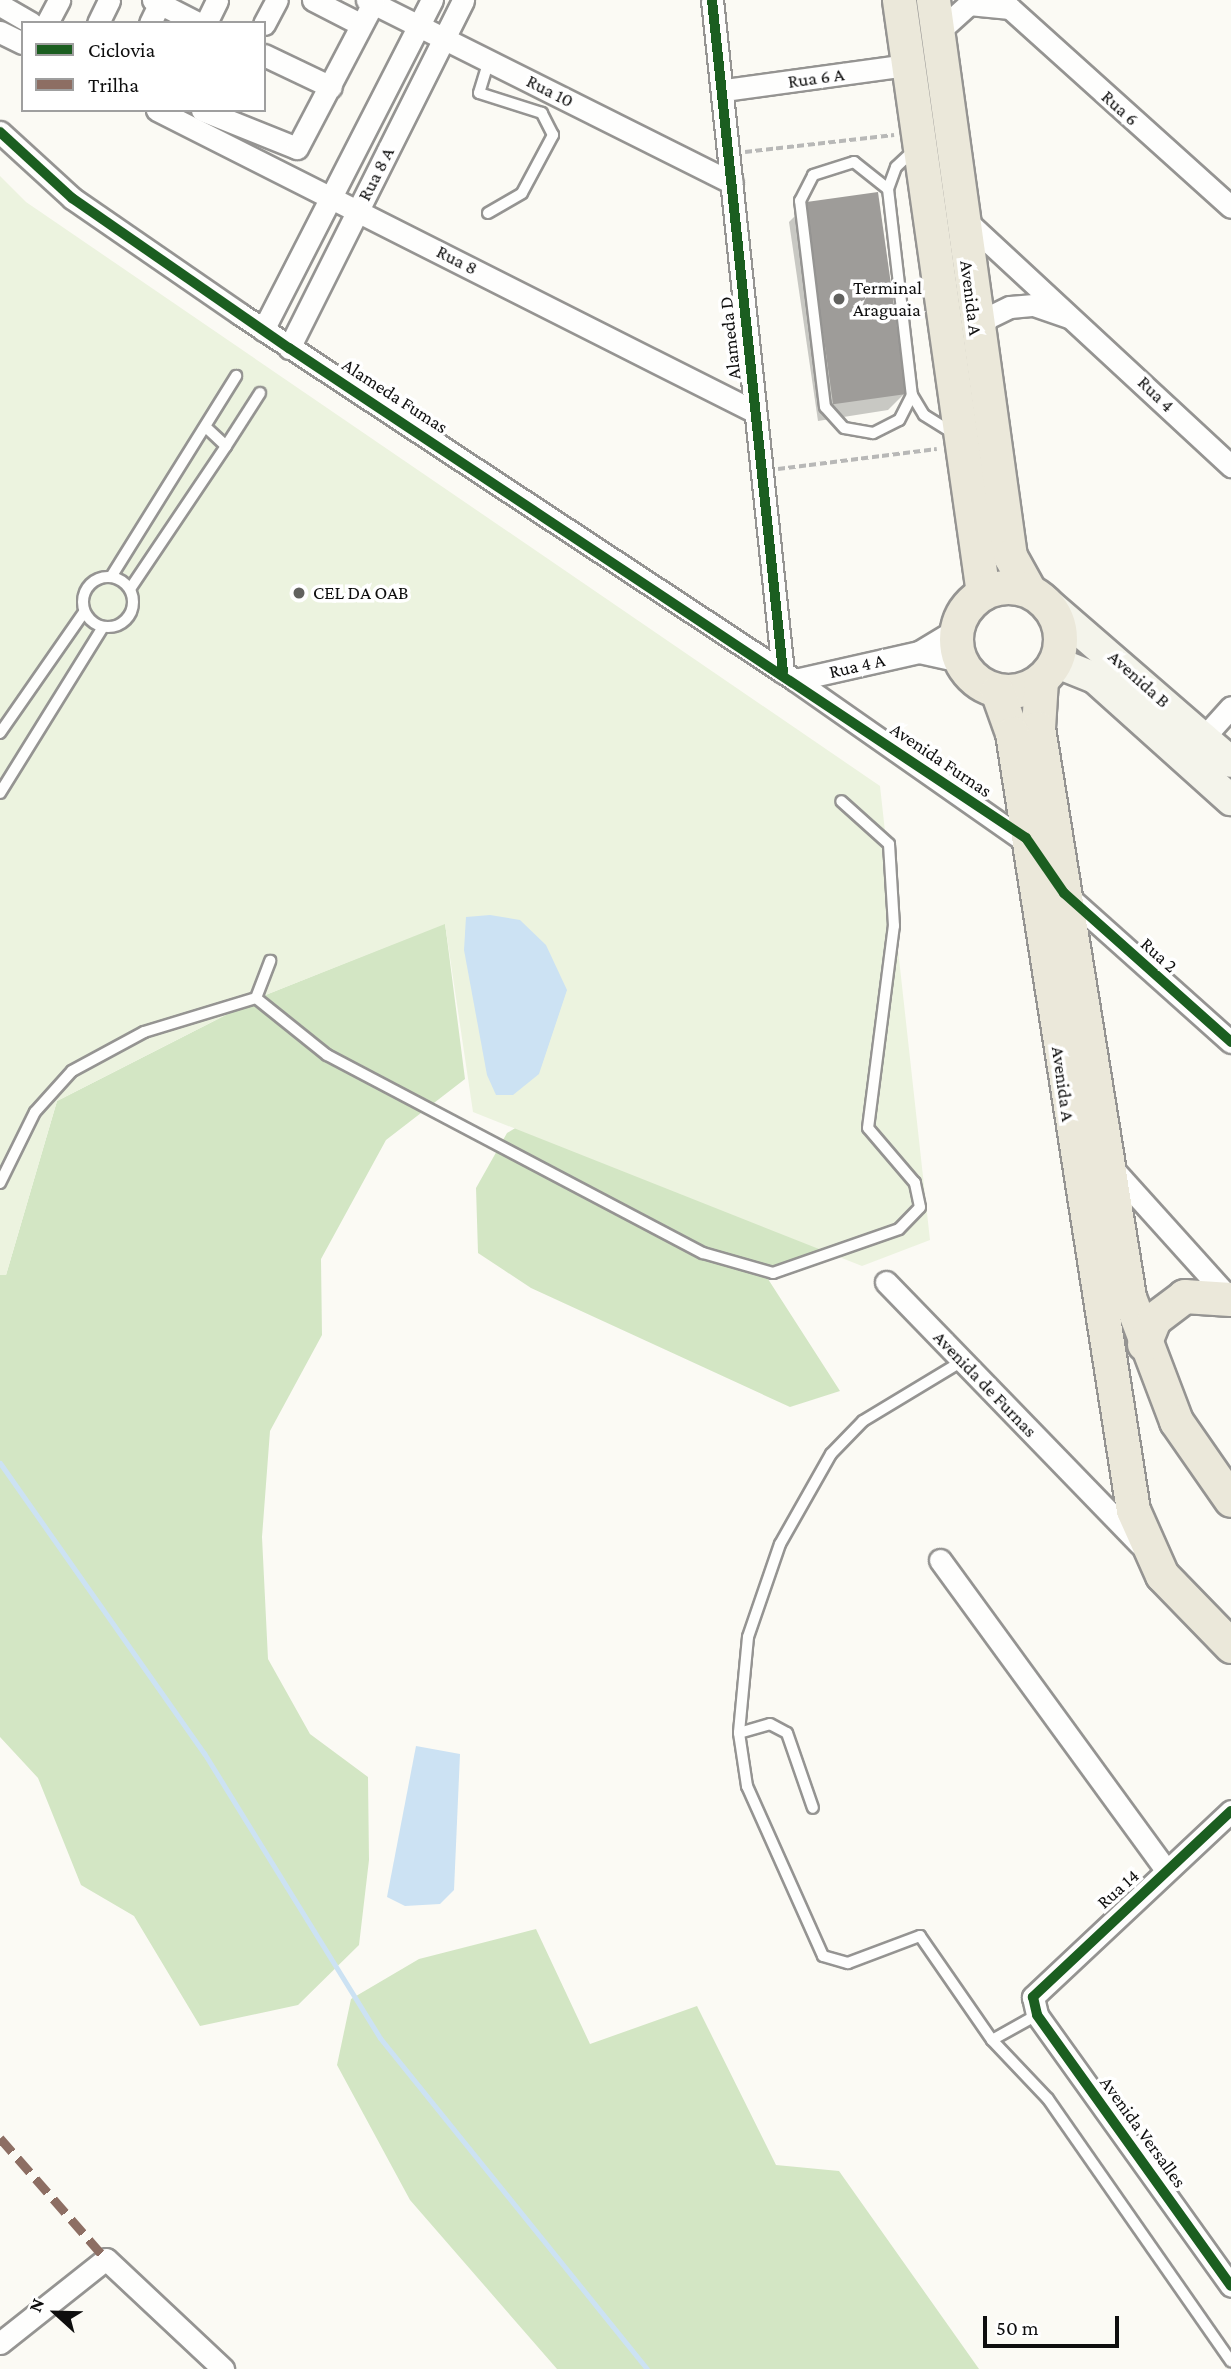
<!DOCTYPE html>
<html>
<head>
<meta charset="utf-8">
<style>
  body { margin:0 }
  #map { position:relative; width:1231px; height:2369px; overflow:hidden; background:#fbfaf4; font-family:"Crimson Pro",serif }
  div>[style] { position:absolute }
  [style*='--x'] { left:calc(var(--x)*1px); top:calc(var(--y)*1px); width:calc(var(--w)*1px); rotate:calc(var(--a)*1deg) }
  .forest>* { inset:0; background:#d3e6c4 }
  .pitch>* { inset:0; background:#ecf3df }
  .water>* { inset:0; background:#cce2f3 }
  .shadow>* { inset:0; background:#0003 }
  .stream>* { height:5px; margin:-2.5px; padding:0 2.5px; transform-origin:2.5px; border-radius:2.5px; background:#cce2f3 }
  .building>* { inset:0; background:#9e9c99; transform-origin:0 0 }
  .path>* { height:3.5px; margin-top:-1.75px; transform-origin:0; background:repeating-linear-gradient(90deg,#b8b8b7 0 7px,transparent 0 10.5px) }
  .roads { filter:drop-shadow(2px 0 #959492) drop-shadow(-2px 0 #959492) drop-shadow(0 2px #959492) drop-shadow(0 -2px #959492) }
  .lane>* { height:10px; margin:-5px; padding:0 5px; transform-origin:5px; border-radius:5px; background:#fefefd }
  .lane>.ring { margin:-5px; padding:0; box-sizing:content-box; background:none; border:10px solid #fefefd; border-radius:50% }
  .street>* { height:21px; margin:-10.5px; padding:0 10.5px; transform-origin:10.5px; border-radius:10.5px; background:#fefefd }
  .secondary>* { height:30px; margin:-15px; padding:0 15px; transform-origin:15px; border-radius:15px; background:#f4f4eb }
  .primary>* { height:33px; margin:-16.5px; padding:0 16.5px; transform-origin:16.5px; border-radius:16.5px; background:#ebe8da }
  .primary>.ring { margin:-16.5px; padding:0; box-sizing:content-box; background:none; border:33px solid #ebe8da; border-radius:50% }
  .quiet>* { height:9px; margin-top:-4.5px; transform-origin:0; background:repeating-linear-gradient(90deg,#8d6e63 0 18px,transparent 0 27px) }
  .cycleway>* { height:10px; margin:-5px; padding:0 5px; transform-origin:5px; border-radius:5px; background:#1b5e20 }
  .dots>* { width:19px; height:19px; translate:-50% -50%; box-sizing:border-box; border:4px solid #fff; border-radius:50% }
  span { translate:-50% -50%; white-space:nowrap; text-align:center; line-height:1.15; -webkit-text-stroke:7px #fff; paint-order:stroke }
  .street-label { font-size:19px; color:#0e0e0e }
  .poi-label { font-size:19px; color:#0e0e0e }
  .left { translate:0 -50%; text-align:left }
  .legend { position:absolute; left:21px; top:21px; width:245px; height:91px; box-sizing:border-box; background:#fff; border:2px solid #9f9f9f; margin:0; padding:9px 12px; list-style:none; font-size:21px; color:#0e0e0e }
  .legend li { display:flex; align-items:center; gap:14px; height:35px }
  .legend b { width:35px; border:2px solid #9f9f9f }
  .north { position:absolute; left:21px; top:2278px; width:70px; height:70px; -webkit-text-stroke:5px #fff; paint-order:stroke; rotate:292deg; font-size:19px; font-weight:700; line-height:28px; text-align:center; color:#0e0e0e }
  .north::after { content:''; display:block; margin:auto; width:24px; height:32px; background:#0e0e0e; clip-path:polygon(50% 0,100% 100%,50% 72%,0 100%) }
  .scale { position:absolute; left:983px; top:2316px; width:136px; height:32px; box-sizing:border-box; border:4px solid #0e0e0e; border-top:0; padding-left:9px; font-size:21px; line-height:24px; white-space:nowrap; color:#0e0e0e; -webkit-text-stroke:5px #fff; paint-order:stroke }
</style>
</head>
<body>
<div id="map">
  <div class="forest">
    <i style="clip-path:polygon(445px 923px,465px 1079px,386px 1140px,321px 1259px,322px 1335px,270px 1431px,262px 1537px,268px 1659px,310px 1734px,368px 1777px,369px 1860px,359px 1945px,298px 2005px,200px 2026px,134px 1916px,81px 1885px,38px 1778px,0 1737px,0 1275px,6px 1275px,57px 1101px,263px 996px)"></i>
    <i style="clip-path:polygon(653px 1043px,858px 1241px,768px 1279px,840px 1391px,790px 1407px,531px 1288px,478px 1253px,476px 1188px,507px 1133px)"></i>
    <i style="clip-path:polygon(536px 1929px,590px 2044px,697px 2006px,776px 2165px,839px 2171px,979px 2369px,557px 2369px,410px 2200px,337px 2065px,351px 1999px,419px 1959px)"></i>
  </div>
  <div class="pitch">
    <i style="clip-path:polygon(0 176px,26px 202px,880px 786px,930px 1240px,862px 1266px,473px 1112px,445px 924px,263px 996px,57px 1101px,6px 1275px,0 1275px)"></i>
  </div>
  <div class="water">
    <i style="clip-path:polygon(490px 915px,520px 920px,546px 945px,567px 990px,539px 1074px,513px 1095px,496px 1095px,487px 1075px,464px 950px,466px 917px)"></i>
    <i style="clip-path:polygon(416px 1746px,460px 1754px,454px 1890px,440px 1904px,405px 1906px,387px 1897px)"></i>
  </div>
  <div class="shadow">
    <i style="clip-path:polygon(806px 205px,905px 393px,888px 410px,818px 421px,789px 222px)"></i>
  </div>
  <div class="stream">
    <i style="--x:0;--y:1463;--w:355;--a:54.9"></i>
    <i style="--x:204;--y:1753;--w:335;--a:58.3"></i>
    <i style="--x:380;--y:2038;--w:425;--a:51.1"></i>
  </div>
  <div class="building">
    <i style="left:878px;top:192px;width:204px;height:74px;rotate:82deg"></i>
  </div>
  <div class="path">
    <i style="--x:745;--y:152;--w:150;--a:-6.5"></i>
    <i style="--x:778;--y:469;--w:160;--a:-7.2"></i>
  </div>
  <div class="roads">
    <div class="lane">
      <i style="--x:854;--y:162;--w:43;--a:38.5"></i>
      <i style="--x:888;--y:189;--w:207;--a:83.4"></i>
      <i style="--x:912;--y:395;--w:28;--a:117"></i>
      <i style="--x:899;--y:420;--w:29;--a:153"></i>
      <i style="--x:873;--y:433;--w:29;--a:-170"></i>
      <i style="--x:844;--y:428;--w:28;--a:-132"></i>
      <i style="--x:825;--y:407;--w:208;--a:-96.9"></i>
      <i style="--x:800;--y:201;--w:29;--a:-63"></i>
      <i style="--x:813;--y:175;--w:43;--a:-17.6"></i>
      <i style="--x:888;--y:189;--w:23;--a:-70"></i>
      <i style="--x:896;--y:167;--w:25;--a:-43"></i>
      <i style="--x:488;--y:213;--w:39;--a:-30"></i>
      <i style="--x:522;--y:193;--w:66;--a:-61.9"></i>
      <i style="--x:553;--y:135;--w:25;--a:-117"></i>
      <i style="--x:542;--y:113;--w:66;--a:-162.4"></i>
      <i style="--x:479;--y:93;--w:34;--a:-73"></i>
      <i style="--x:912;--y:395;--w:23;--a:59"></i>
      <i style="--x:924;--y:415;--w:36;--a:32"></i>
      <i style="--x:226;--y:446;--w:63;--a:-57.3"></i>
      <i class="ring" style="left:83px;top:577px;width:40px;height:40px"></i>
      <i style="--x:111;--y:577;--w:237;--a:-58.1"></i>
      <i style="--x:130;--y:589;--w:172;--a:-56.1"></i>
      <i style="--x:226;--y:446;--w:25;--a:-137"></i>
      <i style="--x:0;--y:733;--w:147;--a:-55.2"></i>
      <i style="--x:0;--y:793;--w:195;--a:-58.2"></i>
      <i style="--x:256;--y:998;--w:91;--a:38.8"></i>
      <i style="--x:327;--y:1055;--w:425;--a:27.8"></i>
      <i style="--x:703;--y:1253;--w:73;--a:15.9"></i>
      <i style="--x:773;--y:1273;--w:133;--a:-19.2"></i>
      <i style="--x:899;--y:1229;--w:30;--a:-46"></i>
      <i style="--x:920;--y:1207;--w:25;--a:-102"></i>
      <i style="--x:915;--y:1183;--w:72;--a:-130.5"></i>
      <i style="--x:868;--y:1128;--w:204;--a:-82.7"></i>
      <i style="--x:894;--y:926;--w:82;--a:-93.5"></i>
      <i style="--x:889;--y:844;--w:64;--a:-138.1"></i>
      <i style="--x:0;--y:1183;--w:79;--a:-63.8"></i>
      <i style="--x:35;--y:1112;--w:55;--a:-47.9"></i>
      <i style="--x:72;--y:1071;--w:82;--a:-28.4"></i>
      <i style="--x:144;--y:1032;--w:117;--a:-16.9"></i>
      <i style="--x:256;--y:998;--w:40;--a:-69"></i>
      <i style="--x:964;--y:1360;--w:118;--a:148.9"></i>
      <i style="--x:863;--y:1421;--w:46;--a:134.1"></i>
      <i style="--x:831;--y:1454;--w:103;--a:119.5"></i>
      <i style="--x:780;--y:1544;--w:98;--a:109"></i>
      <i style="--x:748;--y:1637;--w:96;--a:95.4"></i>
      <i style="--x:739;--y:1733;--w:54;--a:81.4"></i>
      <i style="--x:747;--y:1786;--w:186;--a:65.9"></i>
      <i style="--x:823;--y:1956;--w:26;--a:16"></i>
      <i style="--x:848;--y:1963;--w:77;--a:-20.6"></i>
      <i style="--x:920;--y:1936;--w:126;--a:55.3"></i>
      <i style="--x:992;--y:2040;--w:51;--a:-29.1"></i>
      <i style="--x:739;--y:1733;--w:32;--a:-16"></i>
      <i style="--x:770;--y:1724;--w:19;--a:28"></i>
      <i style="--x:787;--y:1733;--w:79;--a:70.9"></i>
      <i style="--x:992;--y:2040;--w:81;--a:46.5"></i>
      <i style="--x:1048;--y:2099;--w:320;--a:55.1"></i>
    </div>
    <div class="street">
      <i style="--x:153;--y:0;--w:51;--a:27.1"></i>
      <i style="--x:313;--y:0;--w:53;--a:27.1"></i>
      <i style="--x:367;--y:0;--w:408;--a:26.6"></i>
      <i style="--x:712;--y:0;--w:676;--a:83.97"></i>
      <i style="--x:1001;--y:0;--w:309;--a:42"></i>
      <i style="--x:0;--y:5;--w:36;--a:30"></i>
      <i style="--x:47;--y:23;--w:26;--a:-62"></i>
      <i style="--x:98;--y:23;--w:25;--a:-64"></i>
      <i style="--x:150;--y:23;--w:25;--a:-64"></i>
      <i style="--x:206;--y:23;--w:25;--a:-64"></i>
      <i style="--x:264;--y:24;--w:27;--a:-62"></i>
      <i style="--x:0;--y:32;--w:25;--a:26"></i>
      <i style="--x:937;--y:33;--w:43;--a:-42.2"></i>
      <i style="--x:969;--y:4;--w:41;--a:5.6"></i>
      <i style="--x:264;--y:55;--w:74;--a:25.5"></i>
      <i style="--x:725;--y:90;--w:185;--a:-7.8"></i>
      <i style="--x:157;--y:110;--w:670;--a:26.79"></i>
      <i style="--x:202;--y:110;--w:102;--a:21.8"></i>
      <i style="--x:297;--y:148;--w:164;--a:-62.3"></i>
      <i style="--x:0;--y:132;--w:98;--a:42.5"></i>
      <i style="--x:72;--y:198;--w:204;--a:34.6"></i>
      <i style="--x:240;--y:314;--w:665;--a:33.4"></i>
      <i style="--x:795;--y:680;--w:288;--a:35"></i>
      <i style="--x:962;--y:217;--w:367;--a:42.8"></i>
      <i style="--x:263;--y:330;--w:371;--a:-62.9"></i>
      <i style="--x:979;--y:337;--w:21;--a:-67"></i>
      <i style="--x:987;--y:318;--w:25;--a:-26"></i>
      <i style="--x:1010;--y:307;--w:24;--a:-5"></i>
      <i style="--x:1034;--y:305;--w:36;--a:19"></i>
      <i style="--x:289;--y:348;--w:389;--a:-63.4"></i>
      <i style="--x:919;--y:652;--w:42;--a:12.4"></i>
      <i style="--x:795;--y:680;--w:127;--a:-12.7"></i>
      <i style="--x:919;--y:652;--w:44;--a:-31.2"></i>
      <i style="--x:1204;--y:737;--w:40;--a:-48"></i>
      <i style="--x:1063;--y:892;--w:225;--a:41.8"></i>
      <i style="--x:1113;--y:1169;--w:176;--a:48"></i>
      <i style="--x:886;--y:1282;--w:365;--a:45.9"></i>
      <i style="--x:940;--y:1560;--w:382;--a:53.9"></i>
      <i style="--x:1231;--y:1811;--w:272;--a:136.8"></i>
      <i style="--x:1033;--y:1997;--w:18;--a:77"></i>
      <i style="--x:1037;--y:2015;--w:333;--a:54.4"></i>
      <i style="--x:0;--y:2343;--w:135;--a:-38.4"></i>
      <i style="--x:106;--y:2259;--w:161;--a:43.2"></i>
    </div>
    <div class="secondary">
      <i style="--x:1044;--y:600;--w:247;--a:40.9"></i>
      <i style="--x:1055;--y:662;--w:43;--a:21.8"></i>
      <i style="--x:1095;--y:678;--w:183;--a:41.9"></i>
    </div>
    <div class="primary">
      <i style="--x:899;--y:0;--w:599;--a:81.94"></i>
      <i style="--x:933;--y:0;--w:561;--a:82.12"></i>
      <i style="--x:1010;--y:556;--w:39;--a:61"></i>
      <i class="ring" style="left:956px;top:587px;width:71px;height:71px"></i>
      <i style="--x:1041;--y:680;--w:48;--a:93.6"></i>
      <i style="--x:1038;--y:728;--w:576;--a:80.91"></i>
      <i style="--x:1129;--y:1297;--w:133;--a:69.2"></i>
      <i style="--x:1176;--y:1421;--w:96;--a:55.2"></i>
      <i style="--x:997;--y:691;--w:45;--a:70.3"></i>
      <i style="--x:1012;--y:733;--w:786;--a:81.15"></i>
      <i style="--x:1133;--y:1510;--w:71;--a:66"></i>
      <i style="--x:1162;--y:1575;--w:99;--a:45.8"></i>
      <i style="--x:1144;--y:1344;--w:27;--a:-68"></i>
      <i style="--x:1154;--y:1319;--w:38;--a:-37"></i>
      <i style="--x:1184;--y:1296;--w:46;--a:3.7"></i>
    </div>
  </div>
  <div class="quiet">
    <i style="--x:0;--y:2138;--w:161;--a:48.8"></i>
  </div>
  <div class="cycleway">
    <i style="--x:712;--y:0;--w:676;--a:83.97"></i>
    <i style="--x:0;--y:132;--w:98;--a:42.5"></i>
    <i style="--x:72;--y:198;--w:264;--a:34.7"></i>
    <i style="--x:289;--y:348;--w:885;--a:33.62"></i>
    <i style="--x:1026;--y:838;--w:67;--a:55.4"></i>
    <i style="--x:1064;--y:893;--w:224;--a:41.7"></i>
    <i style="--x:1231;--y:1811;--w:272;--a:136.8"></i>
    <i style="--x:1033;--y:1997;--w:18;--a:77"></i>
    <i style="--x:1037;--y:2015;--w:333;--a:54.4"></i>
  </div>
  <div class="dots">
    <i style="left:839px;top:299px;background:#61615e"></i>
    <i style="left:299px;top:593px;background:#61615e"></i>
  </div>
  <div class="street-label">
    <span style="left:816px;top:78px;rotate:-8deg">Rua 6 A</span>
    <span style="left:550px;top:91px;rotate:27deg">Rua 10</span>
    <span style="left:1120px;top:108px;rotate:42deg">Rua 6</span>
    <span style="left:376px;top:174px;rotate:-63deg">Rua 8 A</span>
    <span style="left:457px;top:260px;rotate:27deg">Rua 8</span>
    <span style="left:971px;top:298px;rotate:83deg">Avenida A</span>
    <span style="left:730px;top:338px;rotate:-96deg">Alameda D</span>
    <span style="left:1156px;top:394px;rotate:44deg">Rua 4</span>
    <span style="left:395px;top:396px;rotate:33deg">Alameda Fumas</span>
    <span style="left:857px;top:666px;rotate:-13deg">Rua 4 A</span>
    <span style="left:1139px;top:679px;rotate:42deg">Avenida B</span>
    <span style="left:941px;top:760px;rotate:34deg">Avenida Furnas</span>
    <span style="left:1159px;top:955px;rotate:42deg">Rua 2</span>
    <span style="left:1063px;top:1084px;rotate:82deg">Avenida A</span>
    <span style="left:985px;top:1384px;rotate:46deg">Avenida de Furnas</span>
    <span style="left:1118px;top:1889px;rotate:-42deg">Rua 14</span>
    <span style="left:1143px;top:2132px;rotate:54deg">Avenida Versalles</span>
  </div>
  <div class="poi-label">
    <span class="left" style="left:853px;top:299px">Terminal<br>Araguaia</span>
    <span class="left" style="left:313px;top:593px">CEL DA OAB</span>
  </div>
  <ul class="legend">
  <li><b style="height:9px;background:#1b5e20"></b>Ciclovia</li>
  <li><b style="height:9px;background:#8d6e63"></b>Trilha</li>
  </ul>
  <div class="north">N</div>
  <div class="scale">50 m</div>
</div>
</body>
</html>
